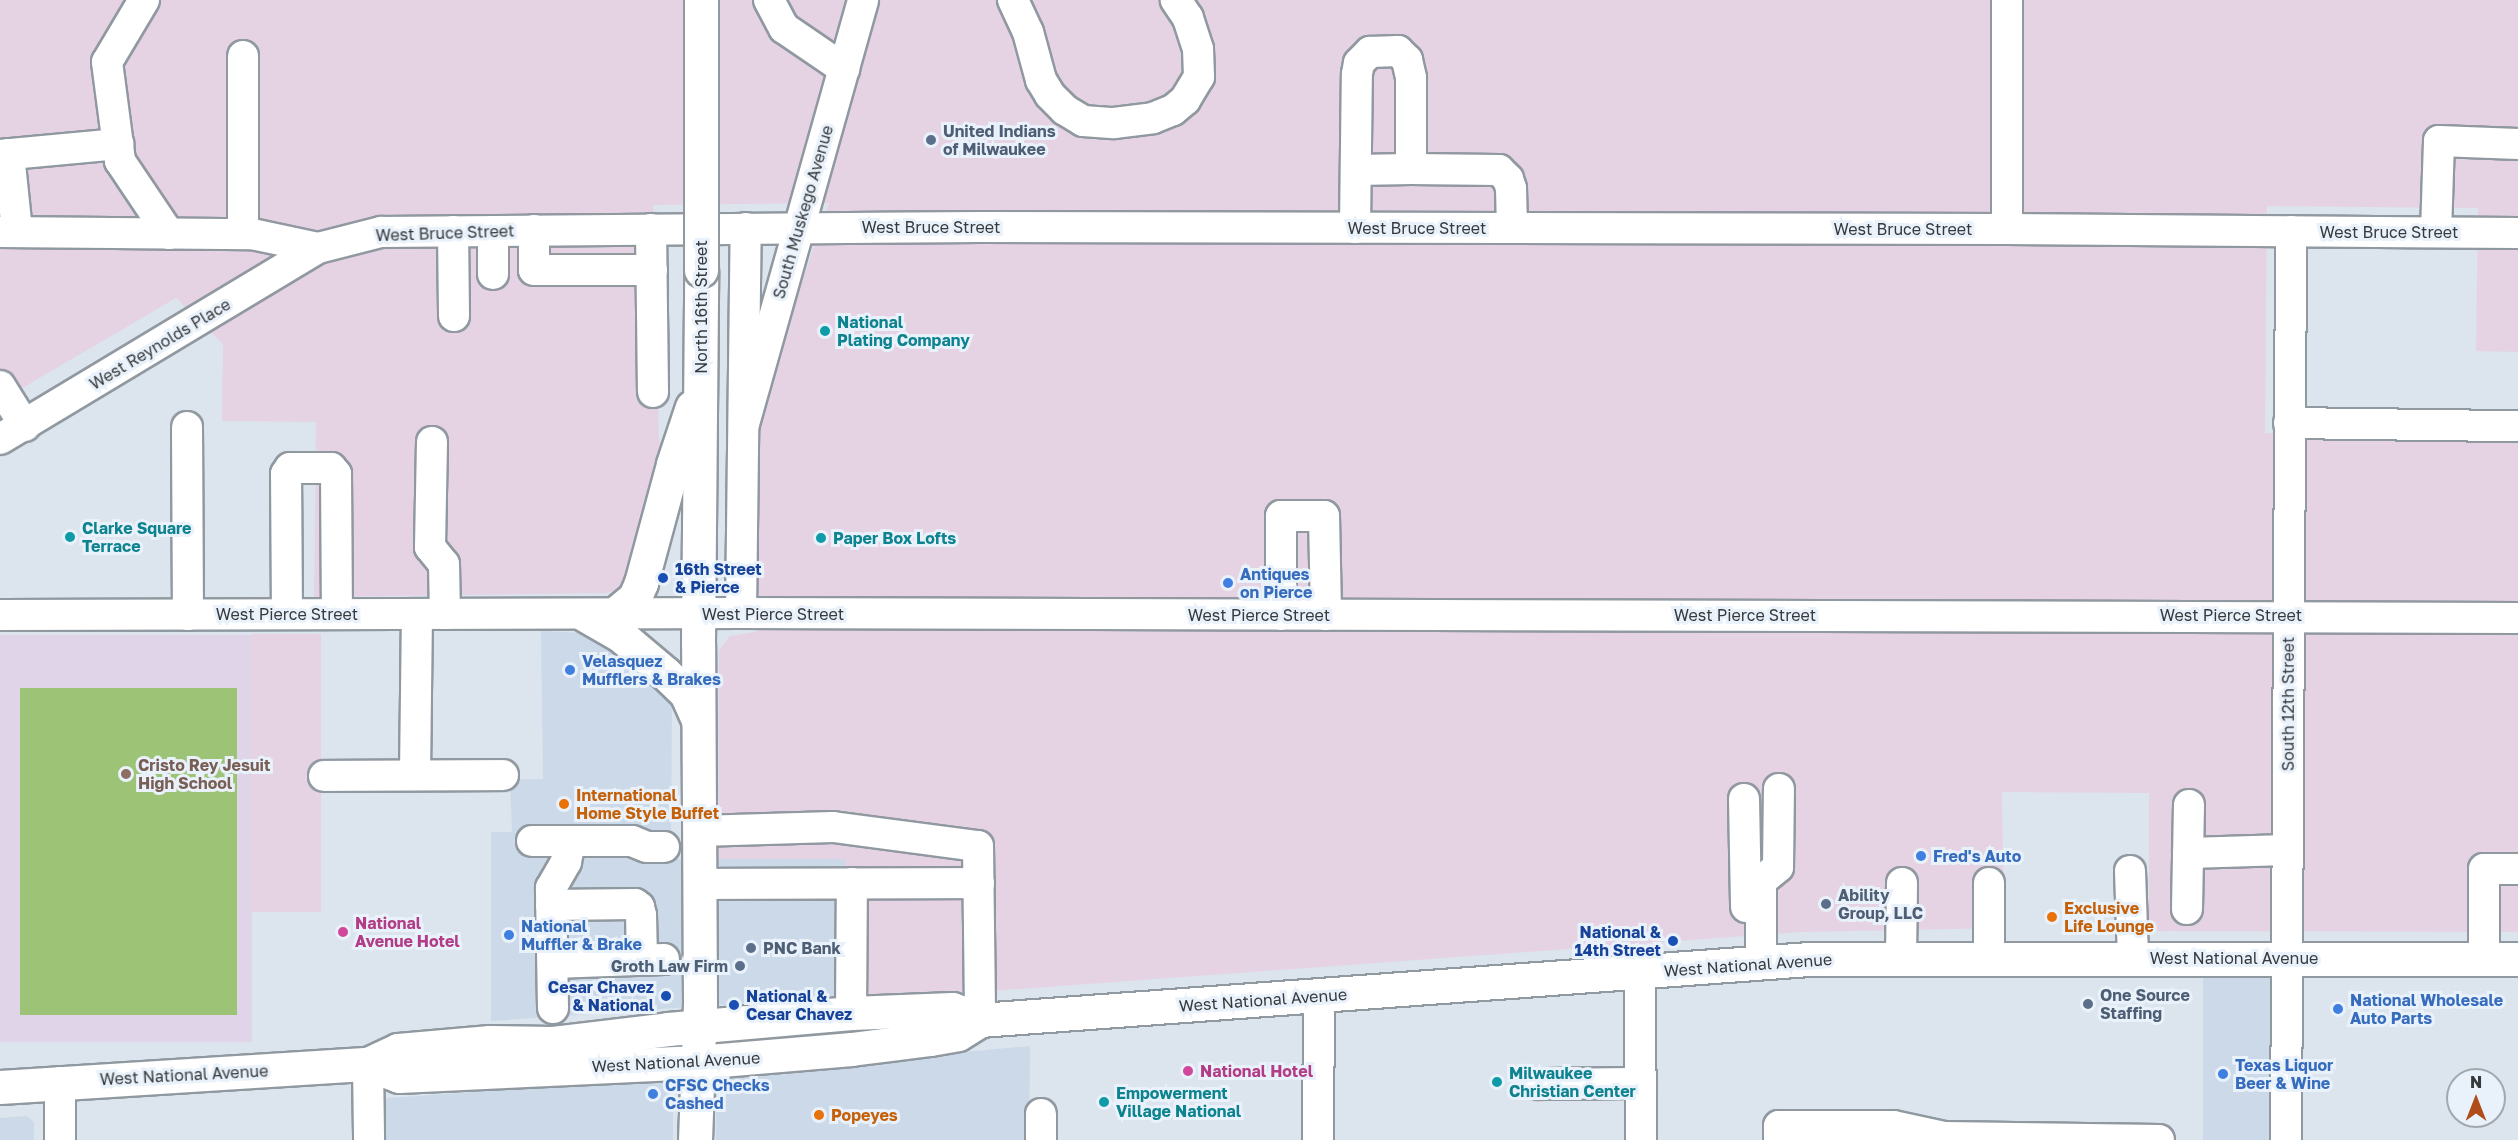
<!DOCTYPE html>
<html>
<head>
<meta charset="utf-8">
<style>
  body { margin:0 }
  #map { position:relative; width:2518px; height:1140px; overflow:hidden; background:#dce4ed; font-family:"Golos Text",sans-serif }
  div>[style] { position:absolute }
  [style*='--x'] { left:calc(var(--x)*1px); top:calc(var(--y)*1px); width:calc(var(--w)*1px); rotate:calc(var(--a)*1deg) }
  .built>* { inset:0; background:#ccd9e8; transform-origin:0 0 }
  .industrial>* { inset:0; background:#e5d3e4; transform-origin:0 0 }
  .education>* { inset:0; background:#e0d4e8; transform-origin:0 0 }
  .green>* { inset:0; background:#9dc476; transform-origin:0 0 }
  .roads { filter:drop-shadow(2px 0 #9098a0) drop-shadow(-2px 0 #9098a0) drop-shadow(0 2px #9098a0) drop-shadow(0 -2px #9098a0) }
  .minor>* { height:30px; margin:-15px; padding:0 15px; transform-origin:15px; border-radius:15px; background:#fff }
  .major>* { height:33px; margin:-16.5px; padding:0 16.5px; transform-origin:16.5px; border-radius:16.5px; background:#fff }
  .bridges { filter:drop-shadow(2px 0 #9098a0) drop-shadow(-2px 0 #9098a0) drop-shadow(0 2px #9098a0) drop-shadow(0 -2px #9098a0) }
  .major-bridge>* { height:33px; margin:-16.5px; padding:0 16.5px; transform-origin:16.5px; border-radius:16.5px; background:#fff }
  .dots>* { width:16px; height:16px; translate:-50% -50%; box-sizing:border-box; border:3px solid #e9f1fa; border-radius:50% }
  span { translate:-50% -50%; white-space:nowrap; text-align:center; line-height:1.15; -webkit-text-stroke:6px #e9f1fa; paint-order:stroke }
  .service-label { font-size:16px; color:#4e5e75; font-weight:700 }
  .left { translate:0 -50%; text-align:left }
  .right { translate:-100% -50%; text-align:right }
  .street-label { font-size:16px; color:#373a3d }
  .culture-label { font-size:16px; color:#0d838f; font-weight:700 }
  .transit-label { font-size:16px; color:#164399; font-weight:700 }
  .shop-label { font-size:16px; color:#366cbe; font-weight:700 }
  .education-label { font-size:16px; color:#785e54; font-weight:700 }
  .food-label { font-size:16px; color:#c56008; font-weight:700 }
  .hotel-label { font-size:16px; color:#b23c85; font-weight:700 }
  .north { position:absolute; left:2446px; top:1068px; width:60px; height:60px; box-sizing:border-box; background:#e9f1fa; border:2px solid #a2a8ae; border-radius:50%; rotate:0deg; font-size:16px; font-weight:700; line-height:24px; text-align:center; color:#373a3d }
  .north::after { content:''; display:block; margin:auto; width:21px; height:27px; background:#b04b1a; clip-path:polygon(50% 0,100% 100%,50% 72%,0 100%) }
</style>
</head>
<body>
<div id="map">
  <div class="built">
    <i style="clip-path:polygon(541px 631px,601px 634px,672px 693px,671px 859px,845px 859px,844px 996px,491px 1021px,491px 832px,512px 832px,510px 779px,543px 779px)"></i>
    <i style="left:2203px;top:958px;width:83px;height:182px"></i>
    <i style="clip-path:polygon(1030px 1046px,1029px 1140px,716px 1140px,716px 1082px,724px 1074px)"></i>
    <i style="clip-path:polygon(660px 1079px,673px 1082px,673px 1140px,381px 1140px,381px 1105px,384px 1100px,389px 1098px)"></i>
    <i style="clip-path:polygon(26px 1116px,34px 1122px,34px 1140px,0 1140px,0 1118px)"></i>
  </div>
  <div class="industrial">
    <i style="clip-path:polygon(0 0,2518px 0,2518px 352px,2476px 351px,2478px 208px,2267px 206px,2265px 433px,2518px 436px,2518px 932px,2149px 931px,2149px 793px,2002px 792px,2004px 928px,1802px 932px,1004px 990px,844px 996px,845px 859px,718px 859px,719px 650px,730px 636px,756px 632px,758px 431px,764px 392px,829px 203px,653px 205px,659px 440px,667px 451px,623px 589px,607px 593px,314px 597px,316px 422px,222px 421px,223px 344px,176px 298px,0 401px)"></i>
    <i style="left:321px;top:634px;width:278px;height:69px;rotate:90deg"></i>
  </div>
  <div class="education">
    <i style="left:252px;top:635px;width:407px;height:252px;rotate:90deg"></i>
  </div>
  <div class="green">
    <i style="left:20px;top:688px;width:217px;height:327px"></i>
  </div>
  <div class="roads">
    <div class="minor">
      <i style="--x:144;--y:0;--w:72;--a:120.8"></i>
      <i style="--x:107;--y:62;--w:100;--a:82.5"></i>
      <i style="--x:120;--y:161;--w:88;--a:56.1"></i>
      <i style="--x:769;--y:0;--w:32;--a:62"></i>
      <i style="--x:784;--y:28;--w:73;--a:34.3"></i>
      <i style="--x:1013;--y:0;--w:35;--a:65"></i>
      <i style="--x:1028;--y:32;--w:50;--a:74.8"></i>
      <i style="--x:1041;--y:80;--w:17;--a:59"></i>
      <i style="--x:1050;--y:95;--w:21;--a:45"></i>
      <i style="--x:1065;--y:110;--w:21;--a:31"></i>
      <i style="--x:1083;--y:121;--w:31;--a:4"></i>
      <i style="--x:1114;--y:123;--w:39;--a:-7"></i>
      <i style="--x:1153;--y:118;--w:22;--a:-22"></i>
      <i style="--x:1173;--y:110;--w:16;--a:-40"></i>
      <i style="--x:1185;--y:100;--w:27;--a:-59"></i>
      <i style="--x:1199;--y:77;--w:28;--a:-92"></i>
      <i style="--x:1198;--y:49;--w:33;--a:-108"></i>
      <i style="--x:1188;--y:18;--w:22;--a:-124"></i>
      <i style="--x:2007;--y:1;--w:228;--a:90"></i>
      <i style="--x:243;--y:56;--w:178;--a:90"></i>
      <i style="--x:9;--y:154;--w:78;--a:84.1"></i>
      <i style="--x:0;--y:155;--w:119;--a:-5.3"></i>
      <i style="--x:1411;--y:169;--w:88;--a:0.7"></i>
      <i style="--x:1499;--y:170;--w:13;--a:45"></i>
      <i style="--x:1508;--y:179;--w:9;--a:72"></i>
      <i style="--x:1511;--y:188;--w:40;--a:88.6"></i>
      <i style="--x:1355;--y:228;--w:154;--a:-89.3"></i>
      <i style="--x:1357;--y:74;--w:11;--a:-80"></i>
      <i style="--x:1359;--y:63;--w:16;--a:-45"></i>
      <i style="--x:1370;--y:52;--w:28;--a:-2"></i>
      <i style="--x:1398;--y:51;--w:13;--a:45"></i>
      <i style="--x:1407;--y:60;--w:18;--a:77"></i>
      <i style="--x:1411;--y:78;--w:91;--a:90"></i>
      <i style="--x:1411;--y:169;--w:55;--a:179"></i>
      <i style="--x:651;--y:229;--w:163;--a:89.3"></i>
      <i style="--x:534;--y:230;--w:40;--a:90"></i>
      <i style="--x:534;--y:270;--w:118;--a:0"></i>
      <i style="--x:453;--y:231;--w:85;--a:89.3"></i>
      <i style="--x:493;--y:231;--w:43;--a:90"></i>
      <i style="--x:0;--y:232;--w:252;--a:0.5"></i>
      <i style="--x:252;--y:234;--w:67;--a:12"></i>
      <i style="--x:2436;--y:232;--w:91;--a:-88.1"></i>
      <i style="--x:2439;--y:141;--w:79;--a:2.2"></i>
      <i style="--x:0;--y:386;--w:47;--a:58"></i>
      <i style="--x:2289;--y:423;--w:229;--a:0.8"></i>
      <i style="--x:744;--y:424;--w:440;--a:-74.3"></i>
      <i style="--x:187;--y:427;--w:188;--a:89.7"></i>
      <i style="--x:0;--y:439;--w:371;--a:-31"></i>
      <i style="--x:318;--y:248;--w:65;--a:-14.3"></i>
      <i style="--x:381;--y:232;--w:599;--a:-0.48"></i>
      <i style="--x:980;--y:227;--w:1027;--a:0.11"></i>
      <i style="--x:2007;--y:229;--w:511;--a:0.45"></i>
      <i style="--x:432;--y:442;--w:105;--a:91.1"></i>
      <i style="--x:430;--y:547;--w:22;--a:51"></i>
      <i style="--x:444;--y:564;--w:50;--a:88.9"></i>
      <i style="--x:741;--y:613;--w:385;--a:-89.3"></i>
      <i style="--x:287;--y:614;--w:140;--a:-90.4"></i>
      <i style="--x:286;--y:474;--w:7;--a:-56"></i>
      <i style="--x:290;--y:468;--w:41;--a:0"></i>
      <i style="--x:331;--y:468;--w:8;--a:50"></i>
      <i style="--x:336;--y:474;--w:140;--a:89.6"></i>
      <i style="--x:0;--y:615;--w:741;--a:-0.15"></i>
      <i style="--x:741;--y:613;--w:1777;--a:0.16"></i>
      <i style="--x:1281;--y:615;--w:99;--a:-90"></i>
      <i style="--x:1281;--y:516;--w:43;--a:0"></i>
      <i style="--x:1324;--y:516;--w:99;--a:88.8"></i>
      <i style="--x:415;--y:775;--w:161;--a:-89.3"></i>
      <i style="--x:324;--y:776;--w:179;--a:-0.3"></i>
      <i style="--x:1744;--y:799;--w:108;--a:88.9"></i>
      <i style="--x:699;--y:831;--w:134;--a:-1.7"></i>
      <i style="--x:833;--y:827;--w:146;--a:7.5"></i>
      <i style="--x:978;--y:846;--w:174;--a:89.3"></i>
      <i style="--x:532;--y:841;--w:100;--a:0"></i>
      <i style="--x:632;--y:841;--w:16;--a:22"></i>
      <i style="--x:647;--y:847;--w:17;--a:0"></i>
      <i style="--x:2188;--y:853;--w:99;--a:-1.7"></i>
      <i style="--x:2130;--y:871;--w:86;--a:88"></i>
      <i style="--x:699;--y:884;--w:280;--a:-0.2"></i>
      <i style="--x:551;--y:905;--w:84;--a:-0.7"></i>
      <i style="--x:635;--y:904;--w:5;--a:37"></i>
      <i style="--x:639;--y:907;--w:8;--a:76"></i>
      <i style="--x:641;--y:915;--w:45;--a:88.7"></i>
      <i style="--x:2187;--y:909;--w:104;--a:-88.9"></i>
      <i style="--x:1901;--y:957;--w:74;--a:-89.2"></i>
      <i style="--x:1989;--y:958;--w:75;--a:-90"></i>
      <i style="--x:2484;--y:959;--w:90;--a:-90"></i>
      <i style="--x:2484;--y:869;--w:34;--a:0"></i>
      <i style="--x:553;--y:963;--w:111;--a:-2.1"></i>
      <i style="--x:1761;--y:963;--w:82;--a:-90"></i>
      <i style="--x:1761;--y:881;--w:22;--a:-39"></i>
      <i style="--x:1778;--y:867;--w:78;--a:-89.3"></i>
      <i style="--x:1640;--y:972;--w:168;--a:89.7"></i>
      <i style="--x:553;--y:1008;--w:120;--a:-91"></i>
      <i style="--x:551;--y:888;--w:30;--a:-60"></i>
      <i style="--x:566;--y:862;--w:21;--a:-79"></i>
      <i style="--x:851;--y:1013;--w:130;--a:-89.6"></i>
      <i style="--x:368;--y:1064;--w:76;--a:89.2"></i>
      <i style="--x:1538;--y:1084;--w:103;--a:-0.6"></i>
      <i style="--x:60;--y:1140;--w:58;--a:-90"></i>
      <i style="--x:1041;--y:1140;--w:26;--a:-90"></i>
      <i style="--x:1318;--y:1140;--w:144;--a:-89.6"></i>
      <i style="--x:1779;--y:1140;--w:14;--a:-90"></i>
      <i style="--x:1779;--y:1126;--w:114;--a:0"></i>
      <i style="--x:1893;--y:1126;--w:52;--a:12.2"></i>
      <i style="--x:1944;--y:1137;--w:215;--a:0.8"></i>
      <i style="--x:2286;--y:1140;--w:909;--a:-89.68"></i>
    </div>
    <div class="major">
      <i style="--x:615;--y:614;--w:26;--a:-40"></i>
      <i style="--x:635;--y:597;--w:15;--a:-67"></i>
      <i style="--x:641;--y:583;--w:123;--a:-74.9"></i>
      <i style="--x:673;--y:464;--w:60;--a:-71.6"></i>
      <i style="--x:585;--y:615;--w:40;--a:29.7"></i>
      <i style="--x:620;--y:635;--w:59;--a:40.2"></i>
      <i style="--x:665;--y:673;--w:29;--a:44"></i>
      <i style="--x:686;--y:693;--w:30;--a:66"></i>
      <i style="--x:368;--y:1064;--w:33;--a:21"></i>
      <i style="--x:399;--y:1076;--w:298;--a:-2.7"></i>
      <i style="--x:697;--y:1062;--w:155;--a:-4.8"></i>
      <i style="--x:851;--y:1049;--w:80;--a:-7.2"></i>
      <i style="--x:930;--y:1039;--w:28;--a:-10"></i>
      <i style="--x:958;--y:1034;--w:26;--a:-32"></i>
      <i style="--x:0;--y:1087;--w:369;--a:-3.6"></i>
      <i style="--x:368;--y:1064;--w:33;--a:-25"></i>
      <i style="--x:398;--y:1050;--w:92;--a:-5"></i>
      <i style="--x:490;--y:1042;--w:63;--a:0.9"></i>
      <i style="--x:553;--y:1043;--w:116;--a:-6.9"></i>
      <i style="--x:668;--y:1029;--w:184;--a:-5"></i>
      <i style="--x:851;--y:1013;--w:101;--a:-2.3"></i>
      <i style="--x:952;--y:1009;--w:30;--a:21"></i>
      <i style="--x:980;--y:1020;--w:831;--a:-4.21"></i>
      <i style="--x:1809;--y:959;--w:709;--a:0"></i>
      <i style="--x:695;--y:1140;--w:136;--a:-87.9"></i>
      <i style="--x:700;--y:1004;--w:361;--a:-90.3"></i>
      <i style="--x:698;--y:643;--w:373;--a:-89.5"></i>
    </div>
  </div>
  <div class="bridges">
    <div class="major-bridge">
      <i style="--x:701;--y:270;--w:270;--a:-90"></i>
    </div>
  </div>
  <div class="dots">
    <i style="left:931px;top:140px;background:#5c6f8a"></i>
    <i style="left:825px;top:331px;background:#0f9aa8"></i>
    <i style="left:70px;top:537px;background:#0f9aa8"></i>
    <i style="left:821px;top:538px;background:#0f9aa8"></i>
    <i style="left:663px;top:578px;background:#1a4fb4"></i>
    <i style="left:1228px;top:583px;background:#3f7fe0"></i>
    <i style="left:570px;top:670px;background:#3f7fe0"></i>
    <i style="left:126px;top:774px;background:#8d6e63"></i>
    <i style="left:564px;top:804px;background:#e8710a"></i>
    <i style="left:1921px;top:856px;background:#3f7fe0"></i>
    <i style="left:1826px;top:904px;background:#5c6f8a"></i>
    <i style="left:2052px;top:917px;background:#e8710a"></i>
    <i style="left:343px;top:932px;background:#d1479c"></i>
    <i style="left:509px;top:935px;background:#3f7fe0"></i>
    <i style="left:1673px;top:941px;background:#1a4fb4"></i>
    <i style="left:751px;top:948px;background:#5c6f8a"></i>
    <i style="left:740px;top:966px;background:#5c6f8a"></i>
    <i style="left:666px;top:996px;background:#1a4fb4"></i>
    <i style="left:2088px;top:1004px;background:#5c6f8a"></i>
    <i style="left:734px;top:1005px;background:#1a4fb4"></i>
    <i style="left:2338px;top:1009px;background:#3f7fe0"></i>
    <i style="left:1188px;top:1071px;background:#d1479c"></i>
    <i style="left:2223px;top:1074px;background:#3f7fe0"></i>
    <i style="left:1497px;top:1082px;background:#0f9aa8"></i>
    <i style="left:653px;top:1094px;background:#3f7fe0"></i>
    <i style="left:1104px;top:1102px;background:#0f9aa8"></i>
    <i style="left:819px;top:1115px;background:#e8710a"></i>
  </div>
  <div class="service-label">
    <span class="left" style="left:943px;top:140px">United Indians<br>of Milwaukee</span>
    <span class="left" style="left:1838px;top:904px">Ability<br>Group, LLC</span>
    <span class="left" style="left:763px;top:948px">PNC Bank</span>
    <span class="right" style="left:728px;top:966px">Groth Law Firm</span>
    <span class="left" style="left:2100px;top:1004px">One Source<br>Staffing</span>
  </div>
  <div class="street-label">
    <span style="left:803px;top:212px;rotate:-74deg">South Muskego Avenue</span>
    <span style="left:931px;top:227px">West Bruce Street</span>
    <span style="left:1417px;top:228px">West Bruce Street</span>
    <span style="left:1903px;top:229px">West Bruce Street</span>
    <span style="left:2389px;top:232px">West Bruce Street</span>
    <span style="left:445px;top:233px;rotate:-2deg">West Bruce Street</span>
    <span style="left:701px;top:307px;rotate:-90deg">North 16th Street</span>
    <span style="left:160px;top:344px;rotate:-31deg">West Reynolds Place</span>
    <span style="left:287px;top:614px">West Pierce Street</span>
    <span style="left:773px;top:614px">West Pierce Street</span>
    <span style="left:1259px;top:615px">West Pierce Street</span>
    <span style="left:1745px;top:615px">West Pierce Street</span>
    <span style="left:2231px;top:615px">West Pierce Street</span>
    <span style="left:2288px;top:704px;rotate:-90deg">South 12th Street</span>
    <span style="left:2234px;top:958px">West National Avenue</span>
    <span style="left:1748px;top:965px;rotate:-4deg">West National Avenue</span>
    <span style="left:1263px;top:1000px;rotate:-4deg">West National Avenue</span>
    <span style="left:676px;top:1062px;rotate:-3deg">West National Avenue</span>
    <span style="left:184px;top:1075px;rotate:-3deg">West National Avenue</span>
  </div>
  <div class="culture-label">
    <span class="left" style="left:837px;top:331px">National<br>Plating Company</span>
    <span class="left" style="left:82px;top:537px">Clarke Square<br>Terrace</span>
    <span class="left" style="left:833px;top:538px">Paper Box Lofts</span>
    <span class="left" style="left:1509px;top:1082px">Milwaukee<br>Christian Center</span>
    <span class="left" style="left:1116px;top:1102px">Empowerment<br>Village National</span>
  </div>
  <div class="transit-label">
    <span class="left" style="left:675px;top:578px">16th Street<br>&amp; Pierce</span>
    <span class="right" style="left:1661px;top:941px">National &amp;<br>14th Street</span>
    <span class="right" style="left:654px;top:996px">Cesar Chavez<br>&amp; National</span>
    <span class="left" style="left:746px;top:1005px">National &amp;<br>Cesar Chavez</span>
  </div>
  <div class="shop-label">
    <span class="left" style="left:1240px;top:583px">Antiques<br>on Pierce</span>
    <span class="left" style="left:582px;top:670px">Velasquez<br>Mufflers &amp; Brakes</span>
    <span class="left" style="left:1933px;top:856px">Fred's Auto</span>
    <span class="left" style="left:521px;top:935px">National<br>Muffler &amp; Brake</span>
    <span class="left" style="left:2350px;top:1009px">National Wholesale<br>Auto Parts</span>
    <span class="left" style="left:2235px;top:1074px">Texas Liquor<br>Beer &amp; Wine</span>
    <span class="left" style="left:665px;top:1094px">CFSC Checks<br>Cashed</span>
  </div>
  <div class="education-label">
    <span class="left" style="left:138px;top:774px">Cristo Rey Jesuit<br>High School</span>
  </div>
  <div class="food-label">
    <span class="left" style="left:576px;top:804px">International<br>Home Style Buffet</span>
    <span class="left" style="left:2064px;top:917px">Exclusive<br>Life Lounge</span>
    <span class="left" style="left:831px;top:1115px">Popeyes</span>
  </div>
  <div class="hotel-label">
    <span class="left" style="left:355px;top:932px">National<br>Avenue Hotel</span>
    <span class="left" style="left:1200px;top:1071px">National Hotel</span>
  </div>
  <div class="north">N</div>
</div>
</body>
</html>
